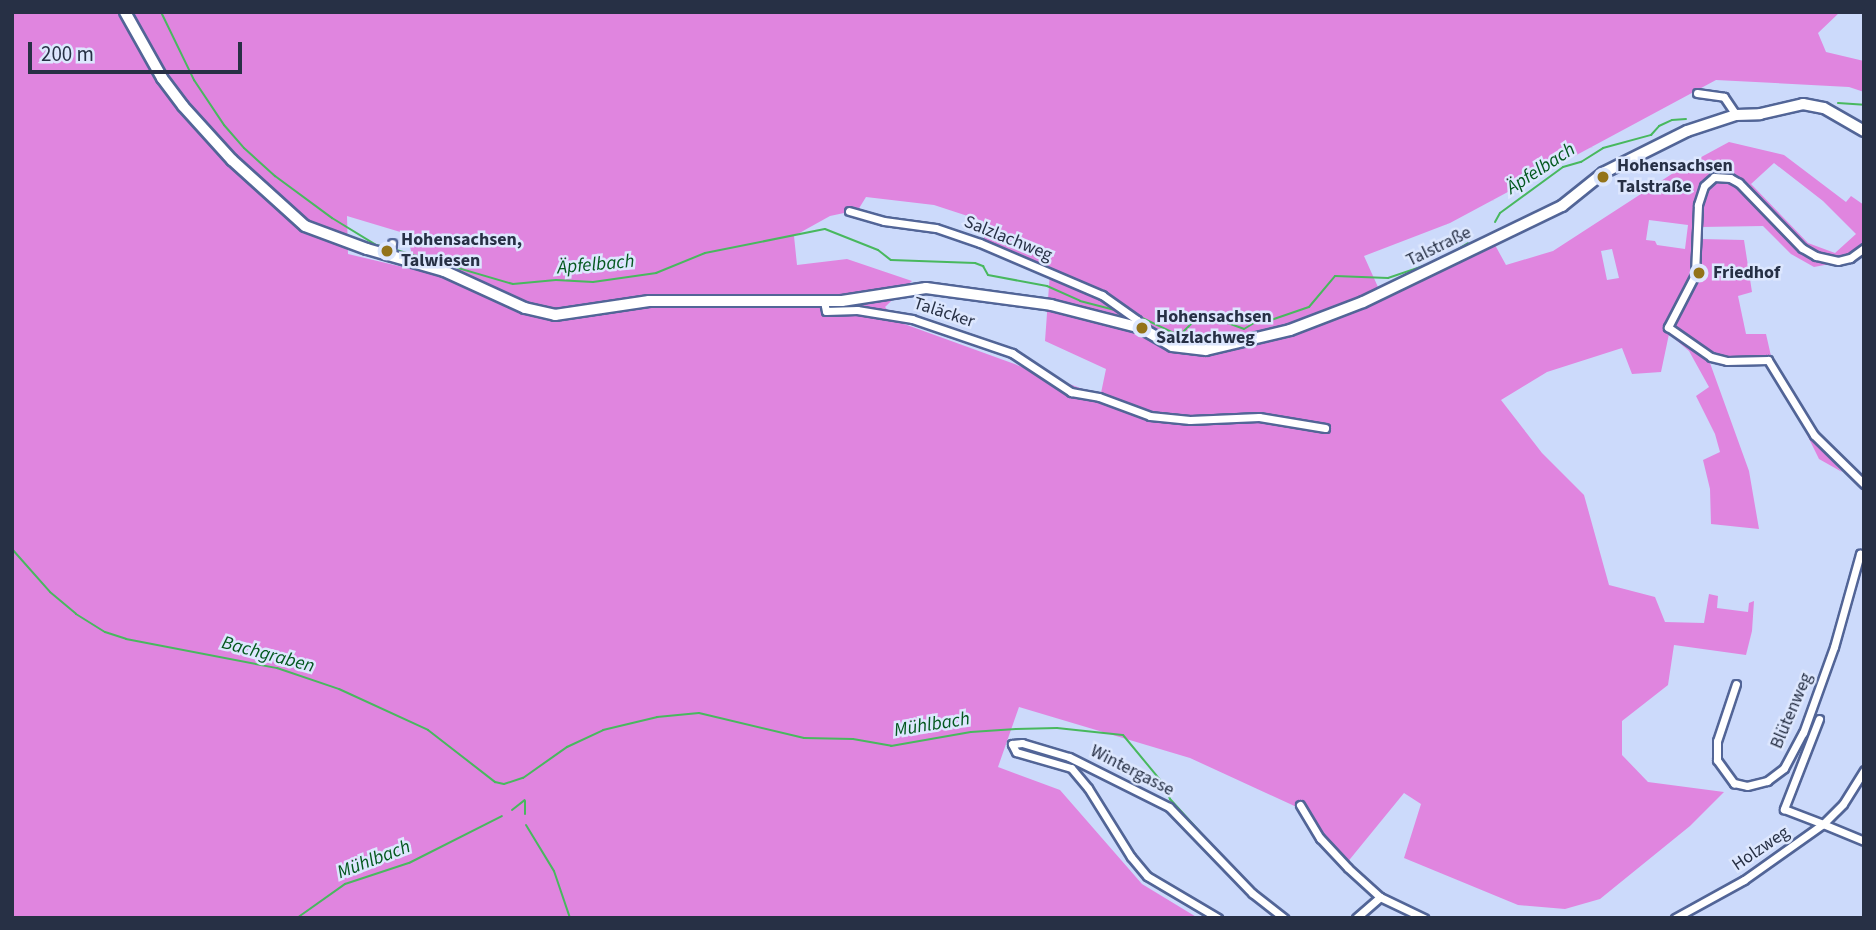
<!DOCTYPE html>
<html>
<head>
<meta charset="utf-8">
<style>
  body { margin:0 }
  #map { position:relative; width:1876px; height:930px; overflow:hidden; background:#ccdafb; font-family:"Source Sans 3",sans-serif }
  div>[style] { position:absolute }
  [style*='--x'] { left:calc(var(--x)*1px); top:calc(var(--y)*1px); width:calc(var(--w)*1px); rotate:calc(var(--a)*1deg) }
  .green>* { inset:0; background:#e085df }
  .stream>* { height:2px; margin:-1px; padding:0 1px; transform-origin:1px; border-radius:1px; background:#48b85e }
  .roads { filter:drop-shadow(2px 0 #526597) drop-shadow(-2px 0 #526597) drop-shadow(0 2px #526597) drop-shadow(0 -2px #526597) }
  .street>* { height:7px; margin:-3.5px; padding:0 3.5px; transform-origin:3.5px; border-radius:3.5px; background:#fff }
  .secondary>* { height:10px; margin:-5px; padding:0 5px; transform-origin:5px; border-radius:5px; background:#fff }
  .dots>* { width:19px; height:19px; translate:-50% -50%; box-sizing:border-box; border:4px solid #dde7fe; border-radius:50% }
  span { translate:-50% -50%; white-space:nowrap; text-align:center; line-height:1.15; -webkit-text-stroke:5px #dde7fe; paint-order:stroke }
  .poi-label { font-size:18px; color:#273045; font-weight:700 }
  .left { translate:0 -50%; text-align:left }
  .street-label { font-size:18px; color:#273045 }
  .water-label { font-size:19px; color:#03581e; font-style:italic }
  .frame { position:absolute; inset:0; border:14px solid #273045; pointer-events:none }
  .scale { position:absolute; left:28px; top:42px; width:214px; height:32px; box-sizing:border-box; border:4px solid #273045; border-top:0; padding-left:9px; font-size:21px; line-height:24px; white-space:nowrap; color:#273045; -webkit-text-stroke:5px #dde7fe; paint-order:stroke }
</style>
</head>
<body>
<div id="map">
  <div class="green">
    <i style="clip-path:polygon(evenodd,12px 12px,1840px 12px,1818px 33px,1826px 52px,1864px 61px,1864px 92px,1849px 87px,1716px 80px,1450px 223px,1364px 256px,1382px 296px,1495px 245px,1506px 265px,1553px 251px,1681px 168px,1729px 142px,1784px 155px,1846px 202px,1851px 196px,1864px 205px,1864px 253px,1851px 260px,1814px 267px,1791px 254px,1763px 226px,1701px 227px,1700px 239px,1744px 240px,1752px 292px,1738px 296px,1746px 334px,1766px 334px,1771px 356px,1728px 359px,1706px 352px,1749px 471px,1759px 529px,1711px 524px,1710px 489px,1703px 460px,1720px 452px,1715px 434px,1696px 396px,1709px 387px,1689px 351px,1669px 334px,1661px 372px,1632px 374px,1622px 348px,1547px 372px,1501px 400px,1542px 453px,1584px 495px,1609px 585px,1655px 597px,1665px 622px,1704px 623px,1709px 594px,1718px 596px,1717px 608px,1748px 612px,1749px 603px,1754px 601px,1752px 631px,1746px 655px,1674px 645px,1668px 685px,1622px 721px,1622px 755px,1648px 782px,1724px 792px,1690px 826px,1600px 899px,1565px 909px,1518px 905px,1404px 858px,1421px 804px,1404px 793px,1346px 864px,1301px 809px,1190px 758px,1019px 707px,998px 767px,1060px 790px,1142px 884px,1198px 918px,12px 918px,12px 12px,1774px 163px,1823px 201px,1856px 234px,1835px 253px,1808px 243px,1751px 184px,1774px 163px,12px 12px,866px 197px,934px 205px,983px 221px,984px 240px,1050px 272px,1045px 341px,1106px 369px,1101px 393px,1083px 389px,896px 321px,885px 307px,912px 281px,847px 259px,797px 265px,794px 236px,830px 216px,858px 210px,866px 197px,12px 12px,347px 216px,407px 234px,412px 255px,407px 268px,348px 254px,347px 216px,12px 12px,1649px 220px,1688px 225px,1685px 249px,1657px 245px,1655px 241px,1646px 240px,1649px 220px,12px 12px,1612px 249px,1619px 278px,1607px 280px,1601px 251px,1612px 249px)"></i>
    <i style="clip-path:polygon(1782px 384px,1811px 437px,1842px 472px,1819px 459px)"></i>
  </div>
  <div class="stream">
    <i style="--x:161;--y:12;--w:76;--a:64.1"></i>
    <i style="--x:194;--y:80;--w:54;--a:56.3"></i>
    <i style="--x:224;--y:125;--w:30;--a:49"></i>
    <i style="--x:244;--y:148;--w:42;--a:42.1"></i>
    <i style="--x:275;--y:176;--w:71;--a:36.4"></i>
    <i style="--x:332;--y:218;--w:52;--a:31.5"></i>
    <i style="--x:376;--y:245;--w:11;--a:10"></i>
    <i style="--x:1838;--y:103;--w:26;--a:4"></i>
    <i style="--x:1495;--y:222;--w:10;--a:-61"></i>
    <i style="--x:1500;--y:213;--w:78;--a:-36.1"></i>
    <i style="--x:1563;--y:167;--w:19;--a:-16"></i>
    <i style="--x:1581;--y:162;--w:26;--a:-32"></i>
    <i style="--x:1603;--y:148;--w:50;--a:-15.2"></i>
    <i style="--x:1651;--y:135;--w:12;--a:-48"></i>
    <i style="--x:1659;--y:126;--w:14;--a:-25"></i>
    <i style="--x:1672;--y:120;--w:14;--a:-4"></i>
    <i style="--x:393;--y:249;--w:125;--a:16.3"></i>
    <i style="--x:513;--y:284;--w:43;--a:-5.3"></i>
    <i style="--x:556;--y:280;--w:37;--a:3"></i>
    <i style="--x:593;--y:282;--w:64;--a:-8.1"></i>
    <i style="--x:656;--y:273;--w:53;--a:-22.2"></i>
    <i style="--x:705;--y:253;--w:122;--a:-11.3"></i>
    <i style="--x:825;--y:229;--w:57;--a:21.6"></i>
    <i style="--x:878;--y:250;--w:16;--a:38"></i>
    <i style="--x:891;--y:260;--w:84;--a:2"></i>
    <i style="--x:975;--y:263;--w:9;--a:21"></i>
    <i style="--x:983;--y:266;--w:10;--a:61"></i>
    <i style="--x:988;--y:275;--w:60;--a:10.6"></i>
    <i style="--x:1047;--y:286;--w:36;--a:24"></i>
    <i style="--x:1080;--y:301;--w:40;--a:14.4"></i>
    <i style="--x:1450;--y:254;--w:21;--a:-31"></i>
    <i style="--x:1136;--y:315;--w:44;--a:25.4"></i>
    <i style="--x:1176;--y:334;--w:5;--a:0"></i>
    <i style="--x:1181;--y:334;--w:24;--a:-45"></i>
    <i style="--x:1198;--y:317;--w:8;--a:-14"></i>
    <i style="--x:1206;--y:315;--w:40;--a:20.2"></i>
    <i style="--x:1244;--y:329;--w:17;--a:-31"></i>
    <i style="--x:1259;--y:320;--w:12;--a:0"></i>
    <i style="--x:1271;--y:320;--w:40;--a:-18.9"></i>
    <i style="--x:1309;--y:307;--w:40;--a:-50"></i>
    <i style="--x:1335;--y:276;--w:53;--a:2.2"></i>
    <i style="--x:1388;--y:278;--w:46;--a:-18.8"></i>
    <i style="--x:12;--y:549;--w:57;--a:48.5"></i>
    <i style="--x:50;--y:592;--w:34;--a:40"></i>
    <i style="--x:76;--y:614;--w:34;--a:32"></i>
    <i style="--x:105;--y:632;--w:22;--a:18"></i>
    <i style="--x:126;--y:639;--w:154;--a:10.9"></i>
    <i style="--x:277;--y:668;--w:65;--a:18.7"></i>
    <i style="--x:339;--y:689;--w:98;--a:24.7"></i>
    <i style="--x:428;--y:730;--w:85;--a:37.8"></i>
    <i style="--x:495;--y:782;--w:9;--a:13"></i>
    <i style="--x:504;--y:784;--w:20;--a:-18"></i>
    <i style="--x:523;--y:778;--w:54;--a:-35.2"></i>
    <i style="--x:567;--y:747;--w:40;--a:-25"></i>
    <i style="--x:603;--y:730;--w:56;--a:-13.5"></i>
    <i style="--x:657;--y:717;--w:42;--a:-5.4"></i>
    <i style="--x:699;--y:713;--w:108;--a:13.4"></i>
    <i style="--x:804;--y:738;--w:49;--a:1.2"></i>
    <i style="--x:853;--y:739;--w:39;--a:10"></i>
    <i style="--x:891;--y:746;--w:81;--a:-9.9"></i>
    <i style="--x:971;--y:732;--w:45;--a:-3.8"></i>
    <i style="--x:1016;--y:729;--w:41;--a:-1.4"></i>
    <i style="--x:1057;--y:728;--w:66;--a:6.1"></i>
    <i style="--x:1123;--y:735;--w:67;--a:50.4"></i>
    <i style="--x:1166;--y:787;--w:13;--a:72"></i>
    <i style="--x:1170;--y:799;--w:89;--a:47.7"></i>
    <i style="--x:525;--y:801;--w:13;--a:90"></i>
    <i style="--x:512;--y:810;--w:16;--a:-38"></i>
    <i style="--x:526;--y:825;--w:54;--a:58.7"></i>
    <i style="--x:554;--y:871;--w:50;--a:71.2"></i>
    <i style="--x:297;--y:918;--w:59;--a:-35.3"></i>
    <i style="--x:345;--y:884;--w:67;--a:-18.2"></i>
    <i style="--x:409;--y:863;--w:104;--a:-26.8"></i>
  </div>
  <div class="roads">
    <div class="street">
      <i style="--x:1697;--y:93;--w:27;--a:8"></i>
      <i style="--x:1724;--y:97;--w:22;--a:56"></i>
      <i style="--x:849;--y:211;--w:36;--a:16"></i>
      <i style="--x:884;--y:221;--w:52;--a:7.7"></i>
      <i style="--x:936;--y:228;--w:46;--a:18.8"></i>
      <i style="--x:980;--y:243;--w:133;--a:23.1"></i>
      <i style="--x:1102;--y:295;--w:43;--a:35.5"></i>
      <i style="--x:1137;--y:320;--w:9;--a:63"></i>
      <i style="--x:1864;--y:248;--w:17;--a:144"></i>
      <i style="--x:1850;--y:258;--w:12;--a:166"></i>
      <i style="--x:1838;--y:261;--w:23;--a:-167"></i>
      <i style="--x:1816;--y:256;--w:16;--a:-150"></i>
      <i style="--x:1802;--y:248;--w:91;--a:-134.1"></i>
      <i style="--x:1739;--y:183;--w:10;--a:-151"></i>
      <i style="--x:1730;--y:178;--w:16;--a:-176"></i>
      <i style="--x:1714;--y:177;--w:13;--a:138"></i>
      <i style="--x:1704;--y:186;--w:20;--a:108"></i>
      <i style="--x:1698;--y:205;--w:70;--a:92.5"></i>
      <i style="--x:1695;--y:275;--w:59;--a:117.4"></i>
      <i style="--x:1668;--y:327;--w:52;--a:34.9"></i>
      <i style="--x:1711;--y:357;--w:16;--a:14"></i>
      <i style="--x:1727;--y:361;--w:41;--a:-1.4"></i>
      <i style="--x:1768;--y:360;--w:88;--a:58.5"></i>
      <i style="--x:1814;--y:435;--w:70;--a:44.4"></i>
      <i style="--x:390;--y:256;--w:13;--a:-81"></i>
      <i style="--x:824;--y:301;--w:10;--a:79"></i>
      <i style="--x:826;--y:311;--w:31;--a:-2"></i>
      <i style="--x:857;--y:310;--w:56;--a:9.3"></i>
      <i style="--x:912;--y:319;--w:106;--a:18.8"></i>
      <i style="--x:1012;--y:353;--w:71;--a:33.5"></i>
      <i style="--x:1071;--y:392;--w:28;--a:10"></i>
      <i style="--x:1099;--y:397;--w:54;--a:20.4"></i>
      <i style="--x:1150;--y:416;--w:40;--a:5.7"></i>
      <i style="--x:1190;--y:420;--w:69;--a:-2.5"></i>
      <i style="--x:1259;--y:417;--w:67;--a:9.5"></i>
      <i style="--x:1736;--y:684;--w:60;--a:108.4"></i>
      <i style="--x:1717;--y:741;--w:19;--a:90"></i>
      <i style="--x:1717;--y:760;--w:29;--a:54"></i>
      <i style="--x:1734;--y:783;--w:13;--a:13"></i>
      <i style="--x:1747;--y:786;--w:21;--a:-14"></i>
      <i style="--x:1767;--y:781;--w:21;--a:-37"></i>
      <i style="--x:1784;--y:768;--w:40;--a:-62"></i>
      <i style="--x:1803;--y:733;--w:91;--a:-70.2"></i>
      <i style="--x:1834;--y:647;--w:97;--a:-74.4"></i>
      <i style="--x:1860;--y:554;--w:4;--a:27"></i>
      <i style="--x:1819;--y:719;--w:97;--a:111.3"></i>
      <i style="--x:1784;--y:809;--w:42;--a:21"></i>
      <i style="--x:1823;--y:824;--w:28;--a:-45"></i>
      <i style="--x:1843;--y:804;--w:40;--a:-58"></i>
      <i style="--x:1300;--y:805;--w:39;--a:59"></i>
      <i style="--x:1320;--y:838;--w:41;--a:47"></i>
      <i style="--x:1348;--y:868;--w:43;--a:42.2"></i>
      <i style="--x:1380;--y:897;--w:49;--a:25.5"></i>
      <i style="--x:1218;--y:918;--w:82;--a:-149.4"></i>
      <i style="--x:1147;--y:876;--w:25;--a:-130"></i>
      <i style="--x:1131;--y:857;--w:81;--a:-121.9"></i>
      <i style="--x:1088;--y:788;--w:26;--a:-130"></i>
      <i style="--x:1071;--y:768;--w:57;--a:-163.8"></i>
      <i style="--x:1016;--y:752;--w:9;--a:-117"></i>
      <i style="--x:1012;--y:744;--w:10;--a:-6"></i>
      <i style="--x:1022;--y:743;--w:49;--a:16.6"></i>
      <i style="--x:1069;--y:757;--w:112;--a:26.6"></i>
      <i style="--x:1169;--y:807;--w:120;--a:46"></i>
      <i style="--x:1252;--y:893;--w:41;--a:38"></i>
      <i style="--x:1356;--y:918;--w:32;--a:-41"></i>
      <i style="--x:1675;--y:918;--w:79;--a:-28.8"></i>
      <i style="--x:1744;--y:880;--w:97;--a:-35.3"></i>
      <i style="--x:1823;--y:824;--w:44;--a:22.5"></i>
    </div>
    <div class="secondary">
      <i style="--x:125;--y:12;--w:76;--a:60.7"></i>
      <i style="--x:162;--y:78;--w:35;--a:53"></i>
      <i style="--x:183;--y:106;--w:73;--a:47.8"></i>
      <i style="--x:232;--y:160;--w:98;--a:42.1"></i>
      <i style="--x:305;--y:226;--w:66;--a:20.4"></i>
      <i style="--x:367;--y:249;--w:80;--a:15.9"></i>
      <i style="--x:444;--y:271;--w:89;--a:24.6"></i>
      <i style="--x:525;--y:308;--w:31;--a:13"></i>
      <i style="--x:555;--y:315;--w:95;--a:-8.5"></i>
      <i style="--x:649;--y:301;--w:193;--a:0"></i>
      <i style="--x:842;--y:301;--w:85;--a:-8.8"></i>
      <i style="--x:926;--y:288;--w:126;--a:7.7"></i>
      <i style="--x:1051;--y:305;--w:93;--a:14.3"></i>
      <i style="--x:1141;--y:328;--w:36;--a:30"></i>
      <i style="--x:1172;--y:346;--w:34;--a:7"></i>
      <i style="--x:1206;--y:350;--w:86;--a:-13.4"></i>
      <i style="--x:1290;--y:330;--w:78;--a:-21"></i>
      <i style="--x:1363;--y:302;--w:221;--a:-25.8"></i>
      <i style="--x:1562;--y:206;--w:53;--a:-38.8"></i>
      <i style="--x:1603;--y:173;--w:94;--a:-26.6"></i>
      <i style="--x:1687;--y:131;--w:52;--a:-18.1"></i>
      <i style="--x:1736;--y:115;--w:24;--a:-2"></i>
      <i style="--x:1760;--y:114;--w:44;--a:-13.1"></i>
      <i style="--x:1803;--y:104;--w:21;--a:11"></i>
      <i style="--x:1824;--y:108;--w:46;--a:29.9"></i>
    </div>
  </div>
  <div class="dots">
    <i style="left:1603px;top:177px;background:#93731a"></i>
    <i style="left:387px;top:251px;background:#93731a"></i>
    <i style="left:1699px;top:273px;background:#93731a"></i>
    <i style="left:1142px;top:328px;background:#93731a"></i>
  </div>
  <div class="poi-label">
    <span class="left" style="left:1617px;top:177px">Hohensachsen<br>Talstraße</span>
    <span class="left" style="left:401px;top:251px">Hohensachsen,<br>Talwiesen</span>
    <span class="left" style="left:1713px;top:273px">Friedhof</span>
    <span class="left" style="left:1156px;top:328px">Hohensachsen<br>Salzlachweg</span>
  </div>
  <div class="street-label">
    <span style="left:1008px;top:239px;rotate:22deg">Salzlachweg</span>
    <span style="left:1439px;top:247px;rotate:-26deg">Talstraße</span>
    <span style="left:944px;top:313px;rotate:18deg">Taläcker</span>
    <span style="left:1792px;top:711px;rotate:-67deg">Blütenweg</span>
    <span style="left:1132px;top:771px;rotate:27deg">Wintergasse</span>
    <span style="left:1761px;top:849px;rotate:-34deg">Holzweg</span>
  </div>
  <div class="water-label">
    <span style="left:1541px;top:169px;rotate:-33deg">Äpfelbach</span>
    <span style="left:596px;top:265px;rotate:-5deg">Äpfelbach</span>
    <span style="left:268px;top:655px;rotate:15deg">Bachgraben</span>
    <span style="left:932px;top:725px;rotate:-9deg">Mühlbach</span>
    <span style="left:374px;top:860px;rotate:-21deg">Mühlbach</span>
  </div>
  <div class="frame"></div>
  <div class="scale">200 m</div>
</div>
</body>
</html>
